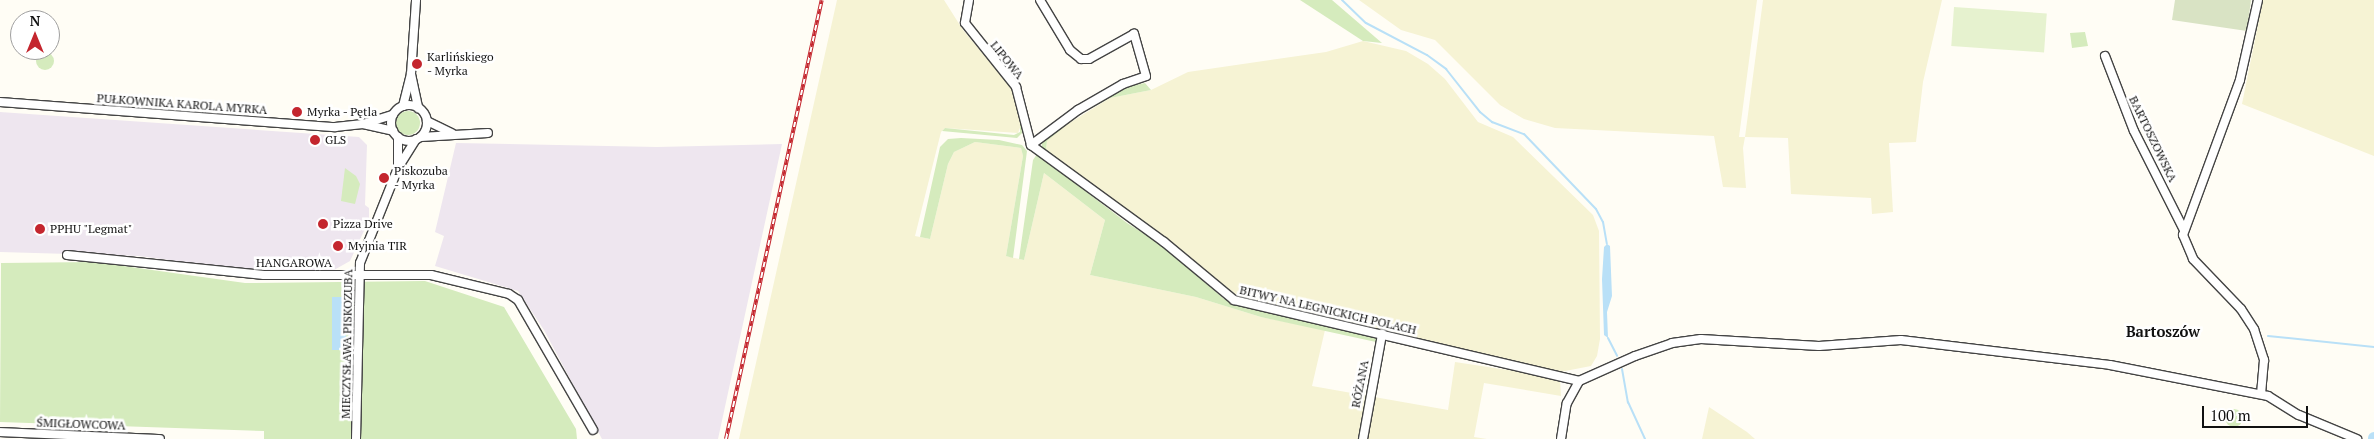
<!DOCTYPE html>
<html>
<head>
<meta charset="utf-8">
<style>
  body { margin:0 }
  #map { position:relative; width:2374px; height:439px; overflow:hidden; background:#fffdf5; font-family:"PT Serif",serif }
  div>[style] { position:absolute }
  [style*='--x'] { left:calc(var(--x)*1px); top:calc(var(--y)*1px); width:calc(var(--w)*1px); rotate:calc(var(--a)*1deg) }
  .industrial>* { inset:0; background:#eee6ef }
  .farmland>* { inset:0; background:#f6f3d4 }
  .green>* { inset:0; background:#d5ebbd }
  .round { border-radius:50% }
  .cemetery>* { inset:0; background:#d9e3c4 }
  .pitch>* { inset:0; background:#e6f2cf; transform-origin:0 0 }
  .water>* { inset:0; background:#b9e0f7; transform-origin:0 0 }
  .stream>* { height:2px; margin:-1px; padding:0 1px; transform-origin:1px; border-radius:1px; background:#b9e0f7 }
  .river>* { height:12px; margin:-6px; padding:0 6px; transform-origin:6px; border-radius:6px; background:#b9e0f7 }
  .roads { filter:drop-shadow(1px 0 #444) drop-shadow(-1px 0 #444) drop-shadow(0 1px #444) drop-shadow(0 -1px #444) }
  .minor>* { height:8px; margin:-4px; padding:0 4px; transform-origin:4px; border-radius:4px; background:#fff }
  .minor>.ring { margin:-4px; padding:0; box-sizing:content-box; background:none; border:8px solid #fff; border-radius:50% }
  .rail>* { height:4px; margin-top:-2px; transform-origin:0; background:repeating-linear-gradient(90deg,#fff 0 5.5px,#c4262e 0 11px); box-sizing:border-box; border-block:1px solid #c4262e }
  .dots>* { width:14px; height:14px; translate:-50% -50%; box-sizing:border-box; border:2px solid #fff; border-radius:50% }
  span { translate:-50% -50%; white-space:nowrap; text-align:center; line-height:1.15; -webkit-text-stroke:5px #fff; paint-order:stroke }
  .poi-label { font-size:12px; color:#111 }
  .left { translate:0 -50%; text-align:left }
  .street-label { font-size:12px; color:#111 }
  .quarter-label { font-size:15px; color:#111; font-weight:700 }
  .north { position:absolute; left:10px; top:10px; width:50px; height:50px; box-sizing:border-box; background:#fff; border:1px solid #a0a0a0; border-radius:50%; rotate:0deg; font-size:14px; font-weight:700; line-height:20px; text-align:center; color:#111 }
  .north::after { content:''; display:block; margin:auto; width:18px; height:22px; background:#c4262e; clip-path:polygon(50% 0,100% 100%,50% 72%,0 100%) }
  .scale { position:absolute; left:2202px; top:406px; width:106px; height:22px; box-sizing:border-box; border:2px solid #111; border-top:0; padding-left:6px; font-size:15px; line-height:18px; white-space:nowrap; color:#111; -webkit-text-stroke:4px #fff; paint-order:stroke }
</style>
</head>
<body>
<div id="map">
  <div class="industrial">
    <i style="clip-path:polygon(0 112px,359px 137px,367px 145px,365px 205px,369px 208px,369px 220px,350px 261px,334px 270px,243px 270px,139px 256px,0 252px)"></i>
    <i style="clip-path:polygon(456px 143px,657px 147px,782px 144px,718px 439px,602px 439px,544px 330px,518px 291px,435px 266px,444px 236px,435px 232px)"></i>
  </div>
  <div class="farmland">
    <i style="clip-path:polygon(837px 0,944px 0,963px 30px,1014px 91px,1021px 125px,1018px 133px,945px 128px,941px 132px,915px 236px,930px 239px,948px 164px,954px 152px,975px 142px,1021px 148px,1023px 156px,1006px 256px,1024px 260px,1044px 173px,1105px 220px,1090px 275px,1196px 297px,1261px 317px,1325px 330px,1312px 386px,1448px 410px,1455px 362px,1560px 378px,1561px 396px,1484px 383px,1474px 437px,1487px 439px,739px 439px)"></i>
    <i style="clip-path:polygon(1359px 0,1757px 0,1739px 137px,1745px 137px,1763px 0,1942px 0,1923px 82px,1916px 142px,1889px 143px,1893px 212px,1872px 214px,1871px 198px,1791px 194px,1788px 138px,1745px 137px,1743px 148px,1746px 188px,1723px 187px,1714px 136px,1555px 128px,1524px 119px,1500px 105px,1435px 40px,1401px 30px)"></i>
    <i style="clip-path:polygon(2263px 0,2374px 0,2374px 156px,2242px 104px)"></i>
    <i style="clip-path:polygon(1363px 41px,1406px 51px,1428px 64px,1445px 79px,1478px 122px,1513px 137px,1593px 215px,1599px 231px,1600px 339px,1597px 356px,1591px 366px,1560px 372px,1245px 301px,1046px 149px,1047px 141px,1058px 130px,1110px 98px,1151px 90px,1188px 72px,1326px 52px)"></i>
    <i style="clip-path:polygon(1709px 407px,1747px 432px,1755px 439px,1702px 439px)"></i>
  </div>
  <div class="green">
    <i style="clip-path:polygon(1300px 0,1332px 0,1382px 43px,1363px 41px)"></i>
    <i style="clip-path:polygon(2085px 32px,2088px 46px,2072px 48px,2070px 33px)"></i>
    <i class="round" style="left:36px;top:52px;width:18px;height:18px"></i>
    <i style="clip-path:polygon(1145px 83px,1151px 90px,1110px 98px,1079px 115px,1047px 141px,1046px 149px,1073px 170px,1042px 149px,1042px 143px,1059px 125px,1125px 87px)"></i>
    <i class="round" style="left:396px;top:111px;width:24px;height:24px"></i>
    <i style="clip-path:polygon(1020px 121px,1023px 132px,1017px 138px,942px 131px,945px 128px,1014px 135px,1020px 132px)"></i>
    <i style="clip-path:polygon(961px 138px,999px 140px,1022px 145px,1027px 151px,1013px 258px,1006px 256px,1023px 156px,1021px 148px,975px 142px,954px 152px,948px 164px,930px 239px,920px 237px,940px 147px,948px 139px)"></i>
    <i style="clip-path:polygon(1037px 154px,1127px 223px,1159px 243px,1224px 299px,1278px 315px,1376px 338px,1376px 342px,1261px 317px,1196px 297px,1090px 275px,1105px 220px,1044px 173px,1024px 260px,1019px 259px,1033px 160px)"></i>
    <i style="clip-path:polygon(345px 168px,356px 176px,360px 184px,355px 204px,341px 201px)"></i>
    <i style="clip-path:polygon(95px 262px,245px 283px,425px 281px,504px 307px,576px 429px,577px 439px,264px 439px,264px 431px,0 422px,1px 263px)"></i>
    <i class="round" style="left:2225px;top:409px;width:18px;height:18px"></i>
  </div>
  <div class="cemetery">
    <i style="clip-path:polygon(2175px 0,2251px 0,2247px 31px,2172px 20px)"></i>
  </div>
  <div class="pitch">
    <i style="left:1954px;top:7px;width:93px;height:39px;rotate:4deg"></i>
  </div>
  <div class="water">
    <i style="clip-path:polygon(1607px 244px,1610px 246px,1612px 296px,1607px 312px,1608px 338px,1604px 335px,1602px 279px,1604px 247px)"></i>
    <i style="left:332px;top:297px;width:14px;height:53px"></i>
  </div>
  <div class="stream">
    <i style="--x:1342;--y:0;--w:33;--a:44"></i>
    <i style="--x:1366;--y:23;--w:69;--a:27.7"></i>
    <i style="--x:1427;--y:55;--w:24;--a:36"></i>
    <i style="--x:1446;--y:69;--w:55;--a:51.7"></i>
    <i style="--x:1480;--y:112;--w:16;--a:40"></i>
    <i style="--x:1492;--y:122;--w:34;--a:21"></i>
    <i style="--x:1524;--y:134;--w:104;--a:46.2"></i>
    <i style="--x:1596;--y:209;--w:15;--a:62"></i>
    <i style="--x:1603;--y:222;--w:22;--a:80"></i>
    <i style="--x:2268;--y:336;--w:107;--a:5.9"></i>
    <i style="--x:1608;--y:338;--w:20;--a:63"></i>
    <i style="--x:1622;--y:369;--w:34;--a:80"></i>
    <i style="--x:1628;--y:402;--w:41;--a:65.3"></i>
  </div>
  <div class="river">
    <i style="--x:2374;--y:439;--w:1;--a:-90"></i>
  </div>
  <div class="roads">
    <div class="minor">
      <i style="--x:969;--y:0;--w:23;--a:100"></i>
      <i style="--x:965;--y:23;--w:82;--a:51.4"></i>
      <i style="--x:1016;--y:87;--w:60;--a:75.5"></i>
      <i style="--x:2258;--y:0;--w:82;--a:102.7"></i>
      <i style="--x:2240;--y:80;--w:165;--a:110.2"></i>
      <i style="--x:2183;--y:235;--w:26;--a:67"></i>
      <i style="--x:2193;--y:259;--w:69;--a:46.2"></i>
      <i style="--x:2241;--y:309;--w:24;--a:57"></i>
      <i style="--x:2254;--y:329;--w:33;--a:72"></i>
      <i style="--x:2264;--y:360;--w:34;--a:95"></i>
      <i style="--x:2105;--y:56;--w:80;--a:68.9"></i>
      <i style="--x:2134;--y:131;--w:111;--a:63.2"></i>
      <i style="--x:411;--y:74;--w:35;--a:78"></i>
      <i style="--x:0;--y:102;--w:336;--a:4.3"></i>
      <i style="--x:335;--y:127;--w:28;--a:-6"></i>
      <i style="--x:363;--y:124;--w:31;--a:-17"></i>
      <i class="ring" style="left:391px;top:105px;width:28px;height:28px"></i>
      <i style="--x:403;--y:106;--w:33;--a:-76"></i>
      <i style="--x:411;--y:74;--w:74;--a:-86.1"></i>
      <i style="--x:427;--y:121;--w:28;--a:26"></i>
      <i style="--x:363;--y:124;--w:31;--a:13"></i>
      <i style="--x:421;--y:137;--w:67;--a:-3.4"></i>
      <i style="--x:1031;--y:145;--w:165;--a:36.1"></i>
      <i style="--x:1164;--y:242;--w:91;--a:39.6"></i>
      <i style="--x:1234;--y:300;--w:354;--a:13.2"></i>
      <i style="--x:1031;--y:145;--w:59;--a:-36.7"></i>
      <i style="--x:1078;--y:110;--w:52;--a:-30"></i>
      <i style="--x:1123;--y:84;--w:24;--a:-19"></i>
      <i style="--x:1146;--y:76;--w:44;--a:-105.9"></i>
      <i style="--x:1134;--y:34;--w:51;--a:150.9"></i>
      <i style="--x:1089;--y:59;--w:8;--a:180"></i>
      <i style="--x:1081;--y:59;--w:14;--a:-141"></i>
      <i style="--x:1070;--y:50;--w:58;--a:-121"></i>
      <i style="--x:398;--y:168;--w:31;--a:-90"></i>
      <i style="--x:67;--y:255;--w:198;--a:5.8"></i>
      <i style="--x:264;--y:275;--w:167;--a:0"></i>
      <i style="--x:431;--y:275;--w:80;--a:13.7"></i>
      <i style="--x:509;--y:294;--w:11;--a:34"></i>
      <i style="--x:518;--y:300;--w:150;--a:60"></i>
      <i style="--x:0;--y:432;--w:160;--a:2.5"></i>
      <i style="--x:356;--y:439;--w:176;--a:-88.7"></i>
      <i style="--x:360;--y:263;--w:102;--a:-68.2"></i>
      <i style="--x:398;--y:168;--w:34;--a:-58"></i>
      <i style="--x:1363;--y:439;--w:107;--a:-79.7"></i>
      <i style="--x:1561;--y:439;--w:36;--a:-81"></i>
      <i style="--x:1567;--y:403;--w:25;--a:-61"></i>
      <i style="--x:1579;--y:381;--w:61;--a:-24.1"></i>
      <i style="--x:1635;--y:356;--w:39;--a:-19"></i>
      <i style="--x:1672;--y:343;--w:29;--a:-8"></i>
      <i style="--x:1701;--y:339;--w:118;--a:3.4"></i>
      <i style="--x:1819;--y:346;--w:82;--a:-4.2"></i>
      <i style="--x:1901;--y:340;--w:210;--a:6.8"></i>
      <i style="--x:2110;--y:365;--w:161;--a:11.1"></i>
      <i style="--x:2268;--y:396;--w:36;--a:32"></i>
      <i style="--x:2299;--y:415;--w:63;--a:22.5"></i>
    </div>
  </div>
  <div class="rail">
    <i style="--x:726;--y:439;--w:449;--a:-77.7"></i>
  </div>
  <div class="dots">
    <i style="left:417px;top:64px;background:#c4262e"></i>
    <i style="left:297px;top:112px;background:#c4262e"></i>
    <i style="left:315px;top:140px;background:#c4262e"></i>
    <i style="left:384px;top:178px;background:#c4262e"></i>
    <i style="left:323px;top:224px;background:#c4262e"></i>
    <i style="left:40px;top:229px;background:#c4262e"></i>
    <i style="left:338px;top:246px;background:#c4262e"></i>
  </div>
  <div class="poi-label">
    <span class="left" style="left:427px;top:64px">Karlińskiego<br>- Myrka</span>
    <span class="left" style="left:307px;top:112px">Myrka - Pętla</span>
    <span class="left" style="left:325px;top:140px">GLS</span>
    <span class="left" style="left:394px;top:178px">Piskozuba<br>- Myrka</span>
    <span class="left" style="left:333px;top:224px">Pizza Drive</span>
    <span class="left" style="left:50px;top:229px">PPHU "Legmat"</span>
    <span class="left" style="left:348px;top:246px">Myjnia TIR</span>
  </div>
  <div class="street-label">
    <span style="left:1007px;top:60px;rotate:51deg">LIPOWA</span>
    <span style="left:182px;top:104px;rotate:4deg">PUŁKOWNIKA KAROLA MYRKA</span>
    <span style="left:2153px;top:139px;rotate:64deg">BARTOSZOWSKA</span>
    <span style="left:294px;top:263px">HANGAROWA</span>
    <span style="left:1328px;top:310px;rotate:13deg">BITWY NA LEGNICKICH POLACH</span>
    <span style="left:347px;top:344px;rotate:-89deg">MIECZYSŁAWA PISKOZUBA</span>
    <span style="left:1360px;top:384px;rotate:-79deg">RÓŻANA</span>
    <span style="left:81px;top:424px;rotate:2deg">ŚMIGŁOWCOWA</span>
  </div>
  <div class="quarter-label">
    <span style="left:2163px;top:332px">Bartoszów</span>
  </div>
  <div class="north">N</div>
  <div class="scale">100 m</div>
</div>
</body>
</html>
